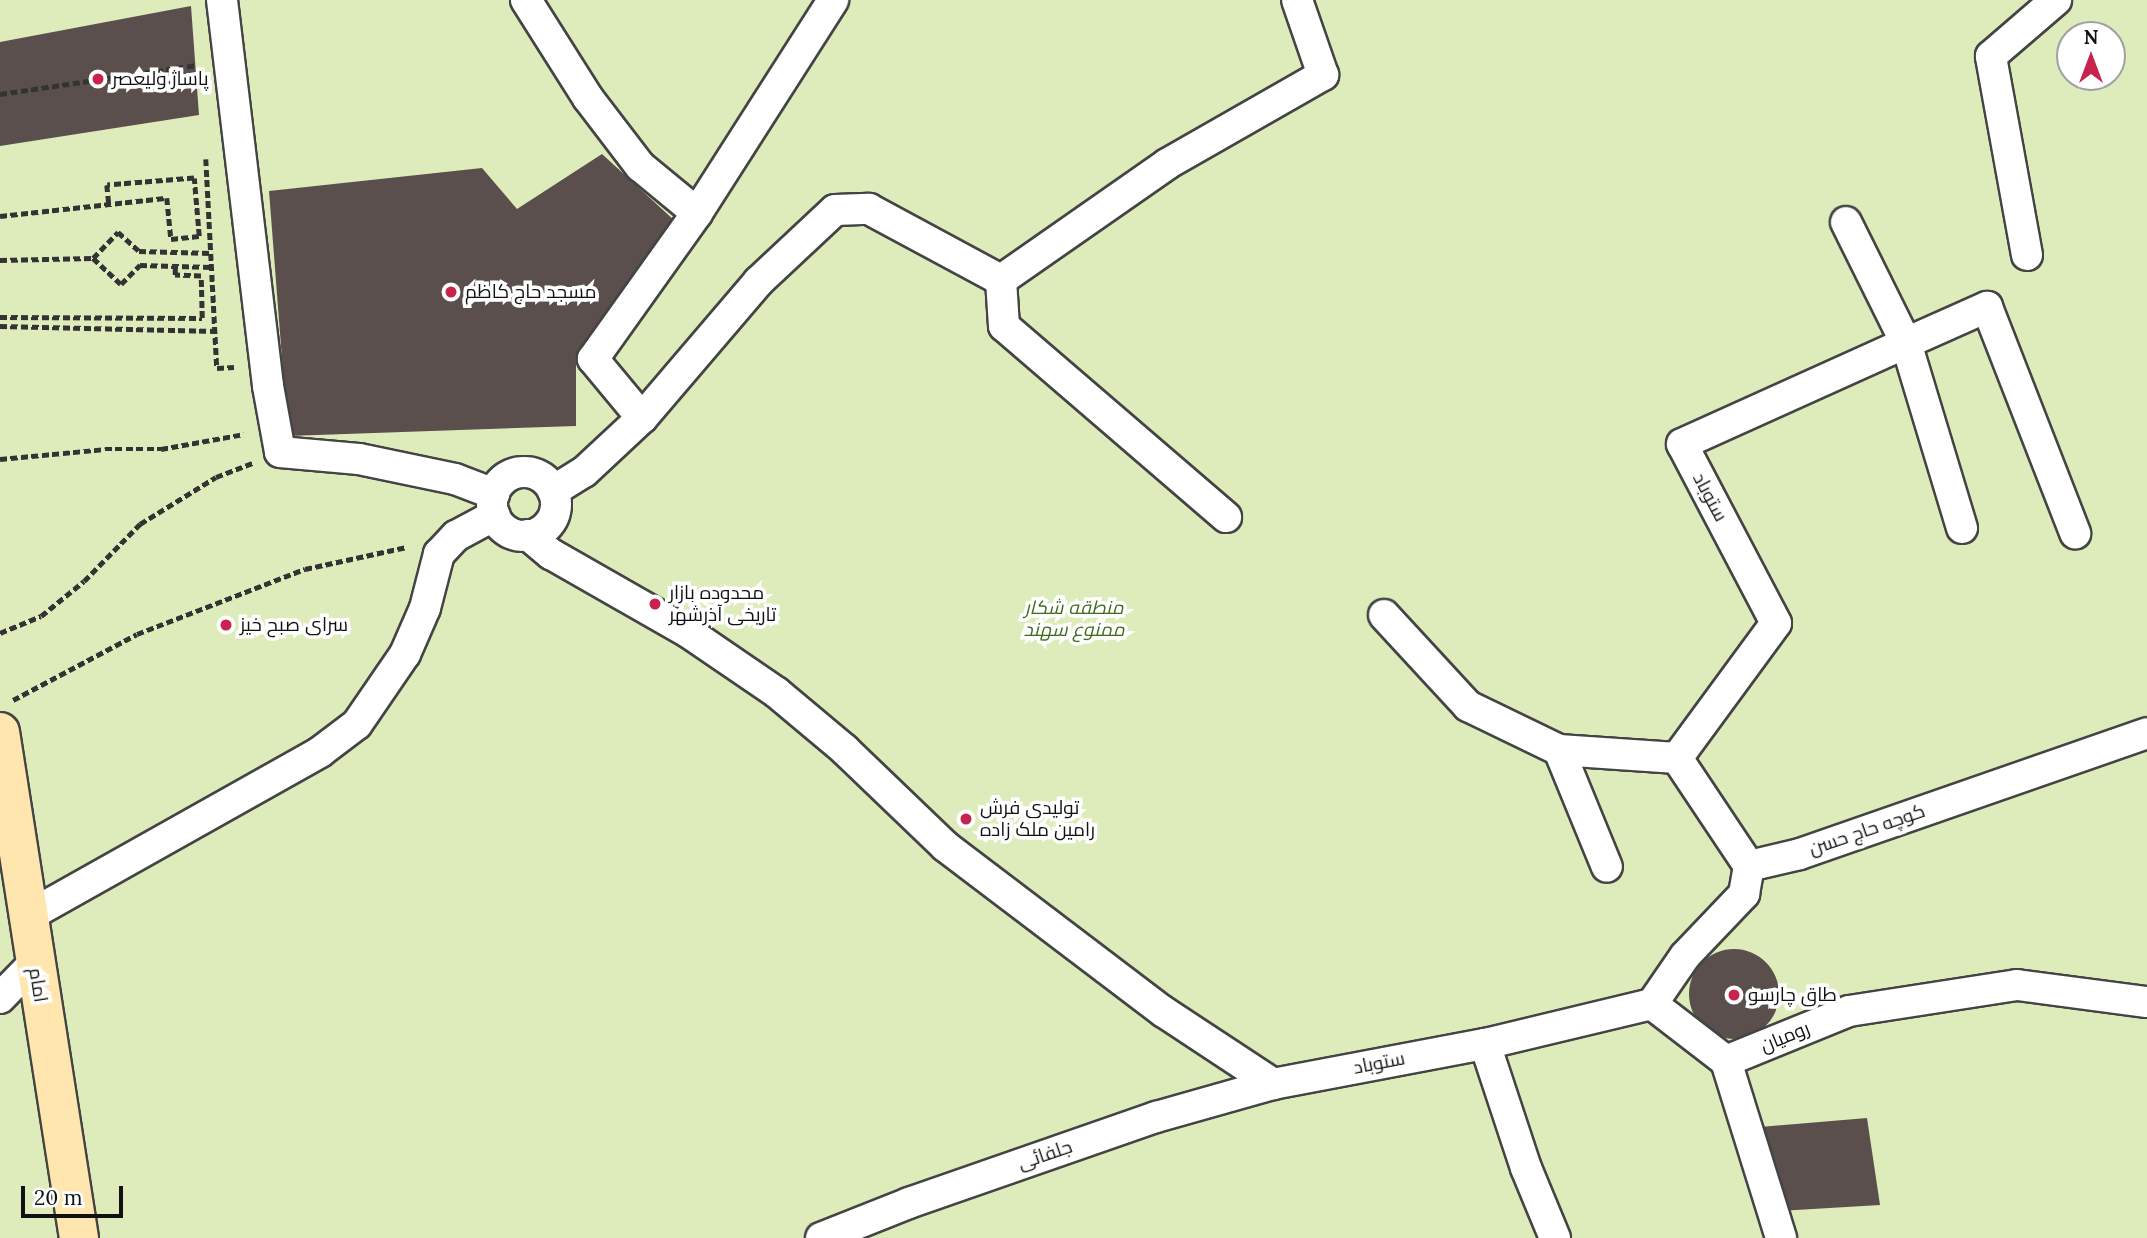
<!DOCTYPE html>
<html>
<head>
<meta charset="utf-8">
<style>
  body { margin:0 }
  #map { position:relative; width:2147px; height:1238px; overflow:hidden; background:#fffbf4; font-family:Lora,Cairo,serif }
  div>[style] { position:absolute }
  [style*='--x'] { left:calc(var(--x)*1px); top:calc(var(--y)*1px); width:calc(var(--w)*1px); rotate:calc(var(--a)*1deg) }
  .green>* { inset:0; background:#deecbb }
  .building>* { inset:0; background:#5a4f4c }
  .round { border-radius:50% }
  .path>* { height:4.5px; margin-top:-2.25px; transform-origin:0; background:repeating-linear-gradient(90deg,#333 0 7px,transparent 0 10.5px) }
  .roads { filter:drop-shadow(2px 0 #444) drop-shadow(-2px 0 #444) drop-shadow(0 2px #444) drop-shadow(0 -2px #444) }
  .street>* { height:30px; margin:-15px; padding:0 15px; transform-origin:15px; border-radius:15px; background:#fff }
  .street>.ring { margin:-15px; padding:0; box-sizing:content-box; background:none; border:30px solid #fff; border-radius:50% }
  .secondary>* { height:38px; margin:-19px; padding:0 19px; transform-origin:19px; border-radius:19px; background:#ffe6af }
  .dots>* { width:19px; height:19px; translate:-50% -50%; box-sizing:border-box; border:4px solid #fff; border-radius:50% }
  span { translate:-50% -50%; white-space:nowrap; text-align:center; line-height:1.15; -webkit-text-stroke:7px #fff; paint-order:stroke }
  .poi-label { font-size:19px; color:#111 }
  .left { translate:0 -50%; text-align:left }
  .street-label { font-size:19px; color:#111 }
  .park-label { font-size:19px; color:#3e6c1d; font-style:italic }
  .north { position:absolute; left:2056px; top:21px; width:70px; height:70px; box-sizing:border-box; background:#fff; border:2px solid #a0a0a0; border-radius:50%; rotate:0deg; font-size:19px; font-weight:700; line-height:28px; text-align:center; color:#111 }
  .north::after { content:''; display:block; margin:auto; width:24px; height:32px; background:#c7234c; clip-path:polygon(50% 0,100% 100%,50% 72%,0 100%) }
  .scale { position:absolute; left:21px; top:1186px; width:102px; height:32px; box-sizing:border-box; border:4px solid #111; border-top:0; padding-left:9px; font-size:21px; line-height:24px; white-space:nowrap; color:#111; -webkit-text-stroke:5px #fff; paint-order:stroke }
</style>
</head>
<body>
<div id="map">
  <div class="green">
    <i style="clip-path:polygon(evenodd,0 0,2147px 0,2147px 1238px,0 1238px,0 0,2070px 35px,2112px 35px,2112px 77px,2070px 77px,2070px 35px)"></i>
  </div>
  <div class="building">
    <i style="clip-path:polygon(191px 6px,199px 115px,0 146px,0 42px)"></i>
    <i style="clip-path:polygon(602px 154px,675px 221px,576px 363px,576px 426px,288px 436px,269px 191px,482px 168px,517px 209px)"></i>
    <i class="round" style="left:1689px;top:949px;width:90px;height:90px"></i>
    <i style="clip-path:polygon(1867px 1118px,1880px 1205px,1779px 1211px,1760px 1127px)"></i>
  </div>
  <div class="path">
    <i style="--x:0;--y:94;--w:199;--a:-8.4"></i>
    <i style="--x:206;--y:159;--w:209;--a:87"></i>
    <i style="--x:217;--y:368;--w:17;--a:-3"></i>
    <i style="--x:0;--y:216;--w:168;--a:-6.2"></i>
    <i style="--x:167;--y:198;--w:41;--a:84.4"></i>
    <i style="--x:171;--y:239;--w:28;--a:-6"></i>
    <i style="--x:199;--y:236;--w:58;--a:-94.9"></i>
    <i style="--x:194;--y:178;--w:87;--a:175.4"></i>
    <i style="--x:107;--y:185;--w:19;--a:84"></i>
    <i style="--x:93;--y:258;--w:36;--a:-46"></i>
    <i style="--x:118;--y:232;--w:28;--a:42"></i>
    <i style="--x:139;--y:251;--w:72;--a:1.6"></i>
    <i style="--x:0;--y:260;--w:93;--a:-1.2"></i>
    <i style="--x:93;--y:258;--w:38;--a:43"></i>
    <i style="--x:121;--y:284;--w:27;--a:-45"></i>
    <i style="--x:140;--y:265;--w:72;--a:1.6"></i>
    <i style="--x:0;--y:317;--w:202;--a:0.3"></i>
    <i style="--x:202;--y:318;--w:42;--a:-91.4"></i>
    <i style="--x:201;--y:276;--w:26;--a:-178"></i>
    <i style="--x:175;--y:275;--w:9;--a:-90"></i>
    <i style="--x:0;--y:326;--w:216;--a:1.3"></i>
    <i style="--x:0;--y:459;--w:105;--a:-5.4"></i>
    <i style="--x:105;--y:449;--w:56;--a:0"></i>
    <i style="--x:161;--y:449;--w:84;--a:-10.2"></i>
    <i style="--x:0;--y:633;--w:44;--a:-22.5"></i>
    <i style="--x:41;--y:616;--w:55;--a:-39.1"></i>
    <i style="--x:84;--y:581;--w:80;--a:-45.5"></i>
    <i style="--x:140;--y:524;--w:89;--a:-31.7"></i>
    <i style="--x:216;--y:477;--w:40;--a:-21"></i>
    <i style="--x:13;--y:700;--w:140;--a:-28"></i>
    <i style="--x:137;--y:634;--w:180;--a:-21.2"></i>
    <i style="--x:305;--y:569;--w:104;--a:-12.2"></i>
  </div>
  <div class="roads">
    <div class="street">
      <i style="--x:222;--y:0;--w:389;--a:83.2"></i>
      <i style="--x:268;--y:386;--w:67;--a:79.7"></i>
      <i style="--x:280;--y:452;--w:79;--a:5.1"></i>
      <i style="--x:359;--y:459;--w:98;--a:11.8"></i>
      <i style="--x:455;--y:479;--w:42;--a:21"></i>
      <i style="--x:526;--y:0;--w:116;--a:57.7"></i>
      <i style="--x:588;--y:98;--w:86;--a:52.6"></i>
      <i style="--x:640;--y:166;--w:74;--a:39.5"></i>
      <i style="--x:2027;--y:255;--w:202;--a:-100.3"></i>
      <i style="--x:1991;--y:56;--w:86;--a:-40.7"></i>
      <i style="--x:1001;--y:280;--w:46;--a:86.3"></i>
      <i style="--x:1004;--y:326;--w:293;--a:40.7"></i>
      <i style="--x:642;--y:418;--w:179;--a:-49.5"></i>
      <i style="--x:758;--y:282;--w:105;--a:-43.1"></i>
      <i style="--x:835;--y:210;--w:34;--a:-2"></i>
      <i style="--x:869;--y:209;--w:150;--a:28.3"></i>
      <i style="--x:1001;--y:280;--w:203;--a:-34.9"></i>
      <i style="--x:1167;--y:164;--w:180;--a:-29.7"></i>
      <i style="--x:1323;--y:75;--w:79;--a:-109.1"></i>
      <i class="ring" style="left:492px;top:472px;width:34px;height:34px"></i>
      <i style="--x:553;--y:491;--w:36;--a:-32"></i>
      <i style="--x:584;--y:472;--w:79;--a:-43"></i>
      <i style="--x:642;--y:418;--w:77;--a:-129.7"></i>
      <i style="--x:593;--y:359;--w:179;--a:-54.5"></i>
      <i style="--x:697;--y:213;--w:253;--a:-57.4"></i>
      <i style="--x:1962;--y:528;--w:193;--a:-106.8"></i>
      <i style="--x:1906;--y:343;--w:89;--a:-24"></i>
      <i style="--x:1987;--y:307;--w:243;--a:68.7"></i>
      <i style="--x:528;--y:535;--w:30;--a:40"></i>
      <i style="--x:551;--y:554;--w:158;--a:29.7"></i>
      <i style="--x:688;--y:632;--w:107;--a:34.3"></i>
      <i style="--x:776;--y:692;--w:90;--a:40"></i>
      <i style="--x:845;--y:750;--w:139;--a:43.8"></i>
      <i style="--x:945;--y:846;--w:275;--a:37.2"></i>
      <i style="--x:1164;--y:1012;--w:131;--a:33.4"></i>
      <i style="--x:1384;--y:615;--w:124;--a:47.3"></i>
      <i style="--x:1468;--y:706;--w:101;--a:25.8"></i>
      <i style="--x:1559;--y:750;--w:118;--a:3.9"></i>
      <i style="--x:1559;--y:750;--w:126;--a:67.7"></i>
      <i style="--x:1749;--y:866;--w:130;--a:-123.7"></i>
      <i style="--x:1677;--y:758;--w:167;--a:-53.7"></i>
      <i style="--x:1776;--y:623;--w:202;--a:-117.7"></i>
      <i style="--x:1682;--y:444;--w:246;--a:-24.3"></i>
      <i style="--x:1906;--y:343;--w:135;--a:-116.4"></i>
      <i style="--x:30;--y:915;--w:333;--a:-29.3"></i>
      <i style="--x:320;--y:752;--w:46;--a:-37.1"></i>
      <i style="--x:357;--y:724;--w:85;--a:-55.6"></i>
      <i style="--x:405;--y:654;--w:50;--a:-66.5"></i>
      <i style="--x:425;--y:608;--w:56;--a:-75.5"></i>
      <i style="--x:439;--y:554;--w:25;--a:-47"></i>
      <i style="--x:456;--y:536;--w:44;--a:-28.3"></i>
      <i style="--x:0;--y:998;--w:49;--a:-45.8"></i>
      <i style="--x:1652;--y:1004;--w:58;--a:-55.5"></i>
      <i style="--x:1685;--y:956;--w:86;--a:-46.4"></i>
      <i style="--x:1744;--y:894;--w:28;--a:-80"></i>
      <i style="--x:1749;--y:866;--w:52;--a:-13.2"></i>
      <i style="--x:1800;--y:854;--w:367;--a:-19.2"></i>
      <i style="--x:1485;--y:1044;--w:131;--a:71.7"></i>
      <i style="--x:1526;--y:1168;--w:76;--a:67.5"></i>
      <i style="--x:1726;--y:1061;--w:185;--a:72.7"></i>
      <i style="--x:821;--y:1238;--w:95;--a:-21.7"></i>
      <i style="--x:909;--y:1203;--w:262;--a:-19.2"></i>
      <i style="--x:1156;--y:1117;--w:122;--a:-15.8"></i>
      <i style="--x:1273;--y:1084;--w:216;--a:-10.7"></i>
      <i style="--x:1485;--y:1044;--w:172;--a:-13.5"></i>
      <i style="--x:1652;--y:1004;--w:93;--a:37.6"></i>
      <i style="--x:1726;--y:1061;--w:133;--a:-22.1"></i>
      <i style="--x:1849;--y:1011;--w:170;--a:-8.8"></i>
      <i style="--x:2017;--y:985;--w:131;--a:7.5"></i>
    </div>
    <div class="secondary">
      <i style="--x:0;--y:732;--w:512;--a:81.13"></i>
    </div>
  </div>
  <div class="dots">
    <i style="left:98px;top:79px;background:#c7234c"></i>
    <i style="left:451px;top:292px;background:#c7234c"></i>
    <i style="left:655px;top:604px;background:#c7234c"></i>
    <i style="left:226px;top:625px;background:#c7234c"></i>
    <i style="left:966px;top:819px;background:#c7234c"></i>
    <i style="left:1734px;top:995px;background:#c7234c"></i>
  </div>
  <div class="poi-label">
    <span class="left" style="left:112px;top:79px">پاساژ ولیعصر</span>
    <span class="left" style="left:465px;top:292px">مسجد حاج کاظم</span>
    <span class="left" style="left:669px;top:604px">محدوده بازار<br>تاریخی آذرشهر</span>
    <span class="left" style="left:240px;top:625px">سرای صبح خیز</span>
    <span class="left" style="left:980px;top:819px">تولیدی فرش<br>رامین ملک زاده</span>
    <span class="left" style="left:1748px;top:995px">طاق چارسو</span>
  </div>
  <div class="street-label">
    <span style="left:1710px;top:497px;rotate:62deg">ستوباد</span>
    <span style="left:1867px;top:830px;rotate:-19deg">کوچه حاج حسن</span>
    <span style="left:38px;top:985px;rotate:81deg">امام</span>
    <span style="left:1785px;top:1037px;rotate:-22deg">رومیان</span>
    <span style="left:1379px;top:1063px;rotate:-11deg">ستوباد</span>
    <span style="left:1045px;top:1155px;rotate:-19deg">جلفائی</span>
  </div>
  <div class="park-label">
    <span style="left:1074px;top:619px">منطقه شکار<br>ممنوع سهند</span>
  </div>
  <div class="north">N</div>
  <div class="scale">20 m</div>
</div>
</body>
</html>
